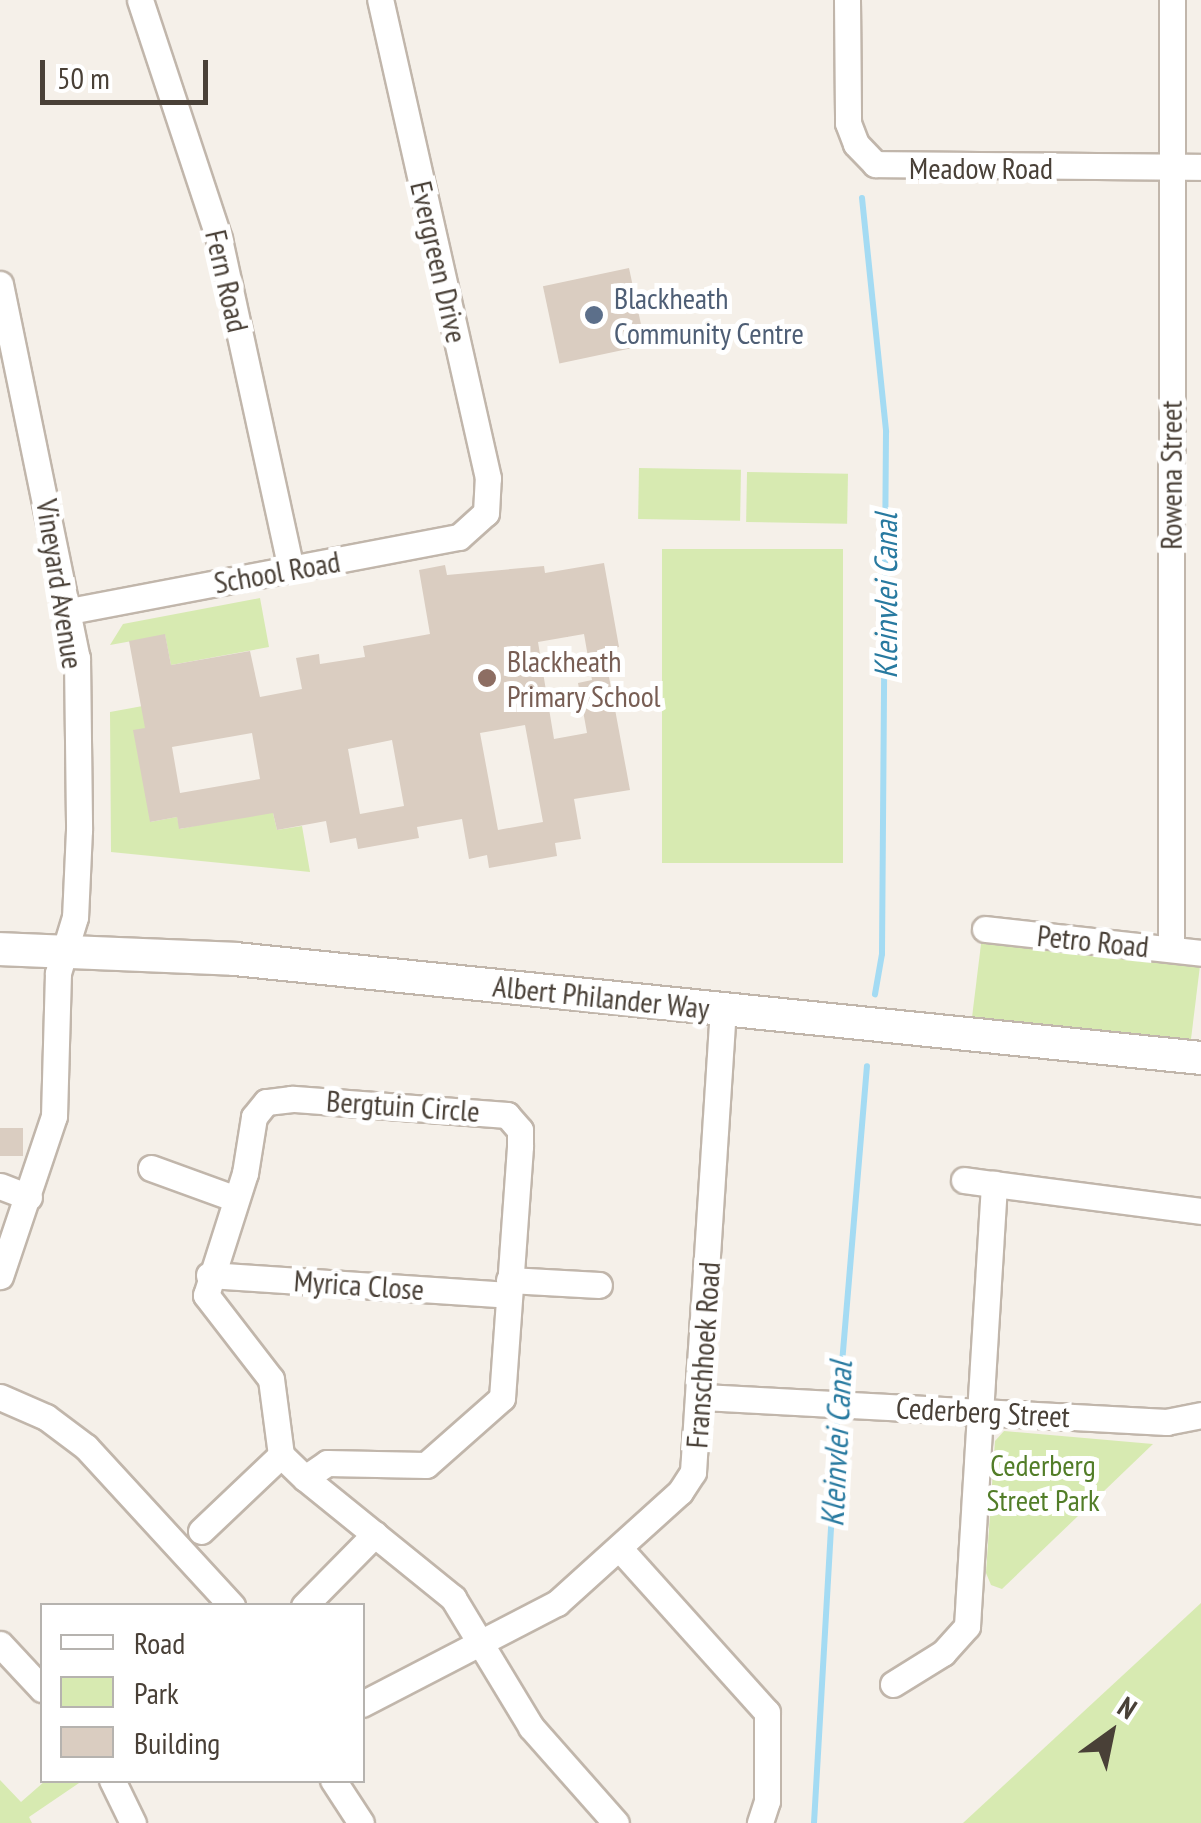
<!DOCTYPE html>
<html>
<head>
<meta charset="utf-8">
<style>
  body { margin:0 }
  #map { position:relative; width:1201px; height:1823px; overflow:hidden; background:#f5f0e9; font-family:"PT Sans Narrow",sans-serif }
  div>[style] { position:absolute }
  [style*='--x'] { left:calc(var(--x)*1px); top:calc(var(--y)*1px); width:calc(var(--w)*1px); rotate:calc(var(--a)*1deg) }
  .green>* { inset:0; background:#d7eab1; transform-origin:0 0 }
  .stream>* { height:6px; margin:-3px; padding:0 3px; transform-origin:3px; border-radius:3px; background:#a4dbf3 }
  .building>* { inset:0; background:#dacdc1; transform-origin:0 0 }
  .roads { filter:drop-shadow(2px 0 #c1b6ab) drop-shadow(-2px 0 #c1b6ab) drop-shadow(0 2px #c1b6ab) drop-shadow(0 -2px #c1b6ab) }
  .minor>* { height:25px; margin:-12.5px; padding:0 12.5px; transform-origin:12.5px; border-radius:12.5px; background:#fff }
  .tertiary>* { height:32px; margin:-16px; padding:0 16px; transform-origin:16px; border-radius:16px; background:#fff }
  .dots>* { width:28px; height:28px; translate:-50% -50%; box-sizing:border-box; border:5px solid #fff; border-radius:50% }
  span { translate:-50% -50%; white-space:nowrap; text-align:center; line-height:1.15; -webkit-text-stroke:10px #fff; paint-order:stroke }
  .street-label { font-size:30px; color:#494037 }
  .service-label { font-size:30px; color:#4e5e75 }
  .left { translate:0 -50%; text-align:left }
  .education-label { font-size:30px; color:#785e54 }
  .park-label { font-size:30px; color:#527d28 }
  .water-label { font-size:32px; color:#287aa0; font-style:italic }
  .legend { position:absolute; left:40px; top:1603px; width:325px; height:180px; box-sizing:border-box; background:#fff; border:2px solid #b6b3af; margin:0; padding:12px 18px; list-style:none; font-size:30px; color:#494037 }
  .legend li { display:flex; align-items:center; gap:20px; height:50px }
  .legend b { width:50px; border:2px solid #b6b3af }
  .north { position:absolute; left:1061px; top:1683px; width:100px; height:100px; -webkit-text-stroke:8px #fff; paint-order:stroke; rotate:33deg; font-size:28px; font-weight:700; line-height:40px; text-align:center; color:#494037 }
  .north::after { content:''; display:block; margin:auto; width:35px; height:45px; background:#494037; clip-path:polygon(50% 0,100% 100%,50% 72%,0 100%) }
  .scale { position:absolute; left:40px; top:60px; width:168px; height:45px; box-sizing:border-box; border:5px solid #494037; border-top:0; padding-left:12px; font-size:30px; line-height:35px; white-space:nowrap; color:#494037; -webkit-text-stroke:8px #fff; paint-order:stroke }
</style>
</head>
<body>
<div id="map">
  <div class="green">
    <i style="left:639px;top:468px;width:102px;height:51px;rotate:1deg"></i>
    <i style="left:747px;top:472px;width:101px;height:50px;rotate:1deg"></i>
    <i style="left:662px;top:549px;width:181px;height:314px"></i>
    <i style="clip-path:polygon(260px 598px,269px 647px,171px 665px,165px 635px,110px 645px,123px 624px)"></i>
    <i style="clip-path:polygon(159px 703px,150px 822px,177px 817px,180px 829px,272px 809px,277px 830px,302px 826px,310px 872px,111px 852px,110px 712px)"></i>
    <i style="left:982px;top:936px;width:220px;height:87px;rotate:7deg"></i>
    <i style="clip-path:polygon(1004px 1431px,1153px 1444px,1002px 1589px,991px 1585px,986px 1573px,995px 1441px)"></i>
    <i style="clip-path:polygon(1201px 1603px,1201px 1823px,963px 1823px)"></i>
    <i style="clip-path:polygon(0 1780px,21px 1802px,45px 1781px,82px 1781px,29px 1817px,32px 1823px,0 1823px)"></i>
  </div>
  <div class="stream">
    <i style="--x:862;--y:198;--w:235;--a:84.1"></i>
    <i style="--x:886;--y:432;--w:522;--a:90.44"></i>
    <i style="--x:882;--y:954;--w:41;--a:99.9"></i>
    <i style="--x:839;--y:1399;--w:334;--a:-85.2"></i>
    <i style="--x:814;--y:1823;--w:413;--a:-86.7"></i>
  </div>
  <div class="building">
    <i style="left:629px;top:268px;width:79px;height:88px;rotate:78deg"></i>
    <i style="clip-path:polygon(evenodd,604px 563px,619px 647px,604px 650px,630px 790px,574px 799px,581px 839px,555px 843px,557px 856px,489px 868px,487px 855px,469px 859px,462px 819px,417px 827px,419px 838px,358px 849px,356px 838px,330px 843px,326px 821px,277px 830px,273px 813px,179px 829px,177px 817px,150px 822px,133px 730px,145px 728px,129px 641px,165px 634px,171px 665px,250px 651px,260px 697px,302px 689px,296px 658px,319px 654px,320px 664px,365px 657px,363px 646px,430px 634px,419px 570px,445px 565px,447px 575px,544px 566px,545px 573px,604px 563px,584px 634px,592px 680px,578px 683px,587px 733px,554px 739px,538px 642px,584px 634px,604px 563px,525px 725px,543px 822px,498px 830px,480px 733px,525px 725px,604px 563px,252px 733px,260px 779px,180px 793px,172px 747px,252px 733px,604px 563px,392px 740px,404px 806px,360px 814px,348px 749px,392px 740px)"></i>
    <i style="left:0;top:1128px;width:23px;height:28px"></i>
  </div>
  <div class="roads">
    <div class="minor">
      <i style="--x:140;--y:0;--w:252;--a:71.7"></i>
      <i style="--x:219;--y:239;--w:338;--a:77.7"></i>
      <i style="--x:847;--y:0;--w:123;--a:89.5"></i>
      <i style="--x:848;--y:123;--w:22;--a:69"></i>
      <i style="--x:856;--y:144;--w:28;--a:46"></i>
      <i style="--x:875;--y:164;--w:326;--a:0.5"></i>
      <i style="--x:0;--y:284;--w:382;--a:78.4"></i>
      <i style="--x:77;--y:658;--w:172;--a:89.3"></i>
      <i style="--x:79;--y:830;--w:87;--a:92.6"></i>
      <i style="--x:75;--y:917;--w:59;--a:106.9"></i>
      <i style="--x:58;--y:973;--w:143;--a:91.6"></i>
      <i style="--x:54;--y:1116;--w:169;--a:108.6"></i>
      <i style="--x:70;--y:611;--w:396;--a:-10.8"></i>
      <i style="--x:459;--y:537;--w:36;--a:-42"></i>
      <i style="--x:486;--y:513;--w:35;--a:-87"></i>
      <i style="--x:488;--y:478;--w:490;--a:-102.7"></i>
      <i style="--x:985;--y:929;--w:217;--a:6.3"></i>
      <i style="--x:1171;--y:949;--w:949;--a:-89.94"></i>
      <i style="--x:151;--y:1168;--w:90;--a:20"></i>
      <i style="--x:964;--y:1180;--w:30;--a:8"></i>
      <i style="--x:0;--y:1186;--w:31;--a:21"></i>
      <i style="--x:209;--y:1275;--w:300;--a:3.8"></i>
      <i style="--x:509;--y:1280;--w:90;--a:3.2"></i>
      <i style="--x:0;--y:1397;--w:50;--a:23.5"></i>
      <i style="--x:46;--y:1417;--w:50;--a:36.9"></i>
      <i style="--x:86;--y:1447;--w:216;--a:47.4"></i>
      <i style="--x:703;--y:1397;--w:464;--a:3.1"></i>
      <i style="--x:1166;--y:1422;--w:36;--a:-11"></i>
      <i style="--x:305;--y:1478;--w:27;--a:-34"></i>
      <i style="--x:327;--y:1463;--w:99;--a:1.2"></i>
      <i style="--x:426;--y:1465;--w:101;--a:-41.4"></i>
      <i style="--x:502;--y:1398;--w:253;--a:-85.9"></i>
      <i style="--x:520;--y:1146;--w:16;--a:-90"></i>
      <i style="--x:520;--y:1130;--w:20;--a:-131"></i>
      <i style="--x:507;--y:1115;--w:216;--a:-175.7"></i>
      <i style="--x:292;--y:1099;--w:26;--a:173"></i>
      <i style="--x:266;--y:1102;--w:19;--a:129"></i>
      <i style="--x:254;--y:1117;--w:57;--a:99.1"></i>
      <i style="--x:245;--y:1173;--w:128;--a:107.7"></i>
      <i style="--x:206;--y:1295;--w:106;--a:52.3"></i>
      <i style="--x:271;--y:1379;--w:77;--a:82.5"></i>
      <i style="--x:281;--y:1455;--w:33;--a:44"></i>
      <i style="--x:305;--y:1478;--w:191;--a:39"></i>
      <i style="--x:453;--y:1598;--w:151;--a:58.8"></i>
      <i style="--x:531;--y:1727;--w:128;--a:48.5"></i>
      <i style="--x:201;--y:1531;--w:110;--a:-43.5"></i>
      <i style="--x:620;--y:1549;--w:219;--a:48"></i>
      <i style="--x:767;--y:1712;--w:89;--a:90"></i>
      <i style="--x:767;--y:1801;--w:23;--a:108"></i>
      <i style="--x:304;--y:1606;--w:101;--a:-45.4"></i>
      <i style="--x:0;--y:1644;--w:62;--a:47"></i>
      <i style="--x:893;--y:1684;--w:59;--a:-31.8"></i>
      <i style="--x:943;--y:1653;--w:36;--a:-48"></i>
      <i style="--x:967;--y:1626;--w:443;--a:-86.5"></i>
      <i style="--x:994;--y:1184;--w:209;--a:7.4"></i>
      <i style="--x:362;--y:1704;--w:220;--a:-27.4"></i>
      <i style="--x:557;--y:1603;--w:166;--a:-42.1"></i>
      <i style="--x:680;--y:1492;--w:24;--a:-57"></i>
      <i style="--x:693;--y:1472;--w:464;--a:-86.3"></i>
      <i style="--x:112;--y:1780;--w:48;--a:64"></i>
      <i style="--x:333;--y:1780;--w:51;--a:56.9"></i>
    </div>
    <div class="tertiary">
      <i style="--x:0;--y:949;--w:235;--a:2.4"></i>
      <i style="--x:235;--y:959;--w:971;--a:5.85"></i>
    </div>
  </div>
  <div class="dots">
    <i style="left:594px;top:315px;background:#5c6f8a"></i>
    <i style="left:487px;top:678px;background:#8d6e63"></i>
  </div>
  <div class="street-label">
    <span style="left:981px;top:168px">Meadow Road</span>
    <span style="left:439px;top:262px;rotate:77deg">Evergreen Drive</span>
    <span style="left:227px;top:281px;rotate:77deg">Fern Road</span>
    <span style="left:1171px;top:475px;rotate:-90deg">Rowena Street</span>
    <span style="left:277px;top:572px;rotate:-10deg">School Road</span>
    <span style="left:60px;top:584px;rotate:81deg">Vineyard Avenue</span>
    <span style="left:1093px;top:941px;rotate:6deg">Petro Road</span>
    <span style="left:601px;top:997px;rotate:6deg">Albert Philander Way</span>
    <span style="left:403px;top:1106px;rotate:4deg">Bergtuin Circle</span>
    <span style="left:359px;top:1285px;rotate:4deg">Myrica Close</span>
    <span style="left:703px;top:1355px;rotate:-86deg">Franschhoek Road</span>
    <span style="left:983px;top:1412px;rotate:3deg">Cederberg Street</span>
  </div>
  <div class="service-label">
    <span class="left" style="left:614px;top:315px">Blackheath<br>Community Centre</span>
  </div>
  <div class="education-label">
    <span class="left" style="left:507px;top:678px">Blackheath<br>Primary School</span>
  </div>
  <div class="park-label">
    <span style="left:1043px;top:1482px">Cederberg<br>Street Park</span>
  </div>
  <div class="water-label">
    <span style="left:885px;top:596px;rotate:-90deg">Kleinvlei Canal</span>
    <span style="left:836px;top:1444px;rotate:-87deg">Kleinvlei Canal</span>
  </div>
  <ul class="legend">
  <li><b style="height:12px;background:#fff"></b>Road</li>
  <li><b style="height:28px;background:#d7eab1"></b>Park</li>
  <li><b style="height:28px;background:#dacdc1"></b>Building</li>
  </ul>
  <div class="north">N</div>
  <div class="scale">50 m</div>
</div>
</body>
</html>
